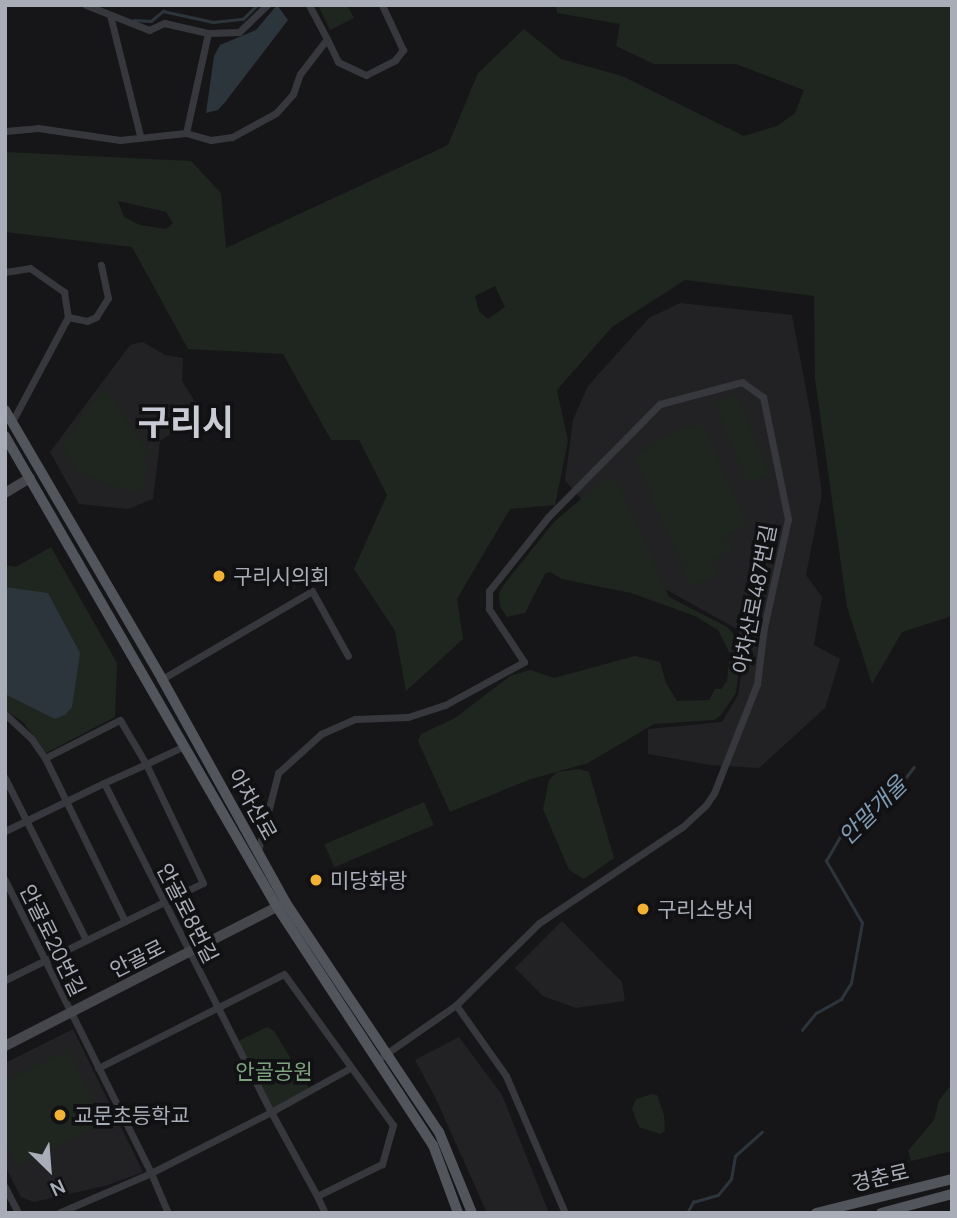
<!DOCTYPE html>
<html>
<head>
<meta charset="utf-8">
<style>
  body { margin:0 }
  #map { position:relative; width:957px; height:1218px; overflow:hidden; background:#161618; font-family:Manrope,"Noto Sans KR",sans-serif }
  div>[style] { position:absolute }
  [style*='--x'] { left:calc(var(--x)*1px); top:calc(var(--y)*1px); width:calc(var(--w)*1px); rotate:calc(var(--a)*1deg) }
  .built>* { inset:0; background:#222225 }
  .green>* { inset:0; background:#1e261f; transform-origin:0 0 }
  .water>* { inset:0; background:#2c353c }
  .stream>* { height:2.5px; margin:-1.25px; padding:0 1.25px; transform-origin:1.25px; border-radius:1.25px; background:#2c353c }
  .street>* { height:7px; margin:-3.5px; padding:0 3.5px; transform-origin:3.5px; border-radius:3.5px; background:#37383d }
  .secondary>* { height:10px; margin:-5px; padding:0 5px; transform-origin:5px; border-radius:5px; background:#45474d }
  .primary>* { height:10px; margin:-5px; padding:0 5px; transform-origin:5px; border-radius:5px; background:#53555c }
  .dots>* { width:19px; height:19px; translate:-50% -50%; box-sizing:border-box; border:4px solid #111113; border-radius:50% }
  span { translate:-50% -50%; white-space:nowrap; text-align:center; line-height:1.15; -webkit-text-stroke:7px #111113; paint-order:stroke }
  .poi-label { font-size:21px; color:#a8adb8 }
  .left { translate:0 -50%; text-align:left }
  .street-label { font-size:21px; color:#a8adb8 }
  .park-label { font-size:21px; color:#7fa381 }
  .water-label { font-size:23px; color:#7f9bb3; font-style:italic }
  .town-label { font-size:35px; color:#c9ccd4; font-weight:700 }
  .frame { position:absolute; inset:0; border:7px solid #a8adb8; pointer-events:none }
  .north { position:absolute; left:14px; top:1134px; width:70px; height:70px; -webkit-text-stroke:5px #111113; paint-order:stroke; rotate:155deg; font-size:19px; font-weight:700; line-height:28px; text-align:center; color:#a8adb8 }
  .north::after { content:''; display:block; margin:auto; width:24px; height:32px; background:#a8adb8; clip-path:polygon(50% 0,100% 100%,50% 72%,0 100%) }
</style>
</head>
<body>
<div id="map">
  <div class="built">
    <i style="clip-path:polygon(680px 303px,792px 315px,811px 416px,822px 494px,806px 575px,822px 597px,814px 645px,840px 659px,825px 708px,759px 768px,710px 765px,648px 754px,648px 729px,722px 722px,738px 695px,746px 645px,737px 629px,649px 580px,565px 480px,573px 420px,588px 386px,649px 318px)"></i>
    <i style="clip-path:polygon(143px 342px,165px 355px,183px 358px,182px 381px,202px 413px,160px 441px,153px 499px,128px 509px,79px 504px,50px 452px,130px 345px)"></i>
    <i style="clip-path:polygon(562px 921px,622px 982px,625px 1001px,576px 1008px,543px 996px,515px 968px)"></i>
    <i style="clip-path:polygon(73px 1029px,143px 1172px,108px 1185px,34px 1202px,21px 1197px,5px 1166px,5px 1063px)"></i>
    <i style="clip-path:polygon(459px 1037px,502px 1095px,549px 1213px,487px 1213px,436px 1099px,415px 1060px)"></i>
  </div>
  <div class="green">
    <i style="clip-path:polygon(318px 5px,347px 5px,354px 18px,330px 30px)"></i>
    <i style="clip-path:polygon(evenodd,556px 5px,952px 5px,952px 616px,902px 632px,872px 684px,847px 607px,815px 379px,814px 296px,685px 280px,612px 327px,557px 390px,568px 441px,555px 505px,510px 509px,457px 599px,463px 639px,406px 691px,395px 631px,354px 569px,387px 495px,359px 440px,331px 440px,283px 354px,188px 349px,132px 247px,5px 232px,5px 152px,191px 161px,221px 193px,226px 248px,448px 145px,478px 73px,524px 29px,561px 59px,622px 76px,744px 136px,777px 126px,795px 113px,804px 90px,736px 64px,654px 64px,616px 46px,620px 24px,557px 13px,556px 5px,118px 201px,166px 212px,173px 223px,166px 229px,140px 225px,124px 217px,118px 201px,556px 5px,495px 286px,505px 307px,488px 319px,479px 311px,475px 296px,495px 286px)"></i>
    <i style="clip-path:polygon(105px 387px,149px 454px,144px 457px,148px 465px,143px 489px,138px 493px,104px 484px,75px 470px,64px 449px,65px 440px)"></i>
    <i style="left:737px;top:394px;width:87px;height:24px;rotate:68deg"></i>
    <i style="clip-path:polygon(702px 423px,747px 524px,719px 540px,728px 536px,734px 549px,713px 560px,711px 558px,718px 574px,691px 587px,634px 457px,666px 435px)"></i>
    <i style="clip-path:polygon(612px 477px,618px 482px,669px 597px,727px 627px,742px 643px,736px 693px,720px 716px,714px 720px,654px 724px,588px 763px,531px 779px,450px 812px,418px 741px,421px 734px,455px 718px,510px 676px,530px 670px,554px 678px,635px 656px,660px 662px,666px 683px,677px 701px,709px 700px,715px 689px,721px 689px,727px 681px,730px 654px,718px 630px,695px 616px,631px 593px,562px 579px,550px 572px,545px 574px,525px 613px,507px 617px,500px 606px,499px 593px,505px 583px,555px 521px,606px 478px)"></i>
    <i style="clip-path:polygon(51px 547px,117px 663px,115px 717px,46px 753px,23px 722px,5px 710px,5px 565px,16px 567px)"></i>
    <i style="clip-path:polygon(579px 769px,589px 772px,614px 858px,584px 879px,569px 870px,543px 809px,549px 780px,557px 772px)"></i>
    <i style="left:424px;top:802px;width:25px;height:108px;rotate:67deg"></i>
    <i style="clip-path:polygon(267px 1027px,274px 1031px,310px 1090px,271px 1112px,234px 1043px)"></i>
    <i style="clip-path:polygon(68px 1050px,104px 1123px,16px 1166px,5px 1143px,5px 1081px)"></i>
    <i style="clip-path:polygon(952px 1084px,952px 1151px,911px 1161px,908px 1151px,934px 1120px,939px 1100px)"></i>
    <i style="clip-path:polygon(652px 1094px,657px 1095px,664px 1115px,665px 1131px,660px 1134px,639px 1127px,632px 1109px,636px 1099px)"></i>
  </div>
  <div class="water">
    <i style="clip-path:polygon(277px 5px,288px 20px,226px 101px,218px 110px,206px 113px,214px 56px,220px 45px,256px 30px)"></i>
    <i style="clip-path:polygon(5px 587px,48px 593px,80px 653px,72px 707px,65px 715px,55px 719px,5px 694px)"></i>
  </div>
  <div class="stream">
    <i style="--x:134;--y:20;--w:17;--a:3"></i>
    <i style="--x:151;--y:21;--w:16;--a:-40"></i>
    <i style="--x:163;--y:11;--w:51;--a:12.4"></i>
    <i style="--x:213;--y:22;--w:30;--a:-6"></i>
    <i style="--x:243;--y:19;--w:20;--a:-45"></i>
    <i style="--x:802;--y:1030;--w:22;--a:-51"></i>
    <i style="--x:816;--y:1013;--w:29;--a:-29"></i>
    <i style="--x:841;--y:999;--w:19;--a:-58"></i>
    <i style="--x:851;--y:983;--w:61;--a:-79.6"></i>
    <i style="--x:862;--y:923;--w:72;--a:-120.1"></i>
    <i style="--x:826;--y:861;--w:30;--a:-60"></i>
    <i style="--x:841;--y:835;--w:64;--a:-37.4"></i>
    <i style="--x:892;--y:796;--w:36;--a:-53"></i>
    <i style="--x:687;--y:1213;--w:13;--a:-61"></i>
    <i style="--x:693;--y:1202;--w:26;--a:-16"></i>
    <i style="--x:718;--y:1195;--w:21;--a:-51"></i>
    <i style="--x:731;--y:1179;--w:23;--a:-80"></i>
    <i style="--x:735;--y:1156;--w:36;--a:-42"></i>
  </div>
  <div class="street">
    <i style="--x:86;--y:5;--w:68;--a:21.6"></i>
    <i style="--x:149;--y:30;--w:17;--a:-25"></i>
    <i style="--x:164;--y:23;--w:45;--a:12.8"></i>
    <i style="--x:208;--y:33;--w:31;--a:-2"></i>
    <i style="--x:239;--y:32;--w:39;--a:-44"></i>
    <i style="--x:309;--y:5;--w:38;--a:62"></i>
    <i style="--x:110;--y:15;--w:124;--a:76"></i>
    <i style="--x:5;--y:131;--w:33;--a:-5"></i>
    <i style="--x:38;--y:128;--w:83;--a:8.3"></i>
    <i style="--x:120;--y:140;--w:66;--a:-6.1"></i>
    <i style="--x:186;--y:133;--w:26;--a:16"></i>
    <i style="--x:211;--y:140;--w:21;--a:-8"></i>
    <i style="--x:232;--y:137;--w:50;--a:-28.6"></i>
    <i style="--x:276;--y:113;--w:25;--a:-48"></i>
    <i style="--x:293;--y:94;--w:21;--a:-71"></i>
    <i style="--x:300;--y:74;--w:44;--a:-52.4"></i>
    <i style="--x:327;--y:39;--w:25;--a:64"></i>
    <i style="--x:338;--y:62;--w:31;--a:25"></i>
    <i style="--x:366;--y:75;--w:33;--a:-27"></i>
    <i style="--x:395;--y:60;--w:13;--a:-51"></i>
    <i style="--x:403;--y:50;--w:50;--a:-115"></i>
    <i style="--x:186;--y:133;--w:102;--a:-77.6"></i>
    <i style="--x:5;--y:272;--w:25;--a:-9"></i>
    <i style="--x:30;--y:268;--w:42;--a:35.2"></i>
    <i style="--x:64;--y:292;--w:25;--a:81"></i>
    <i style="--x:68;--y:317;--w:119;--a:118.1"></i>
    <i style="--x:68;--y:317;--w:19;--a:12"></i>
    <i style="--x:87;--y:321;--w:10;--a:-24"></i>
    <i style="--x:96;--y:317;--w:22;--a:-58"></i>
    <i style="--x:108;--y:298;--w:34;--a:-102"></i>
    <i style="--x:162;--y:679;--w:174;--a:-30.4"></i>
    <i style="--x:312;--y:591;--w:74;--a:61"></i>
    <i style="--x:5;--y:714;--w:35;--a:43"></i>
    <i style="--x:31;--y:738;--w:24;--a:55"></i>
    <i style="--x:45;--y:758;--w:84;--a:-26.9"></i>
    <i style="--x:120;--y:720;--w:51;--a:59.4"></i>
    <i style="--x:146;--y:764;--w:46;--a:155.7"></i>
    <i style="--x:104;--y:783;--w:369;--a:63.1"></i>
    <i style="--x:271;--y:1112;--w:135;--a:153.1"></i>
    <i style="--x:151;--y:1173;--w:43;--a:67"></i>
    <i style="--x:45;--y:758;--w:182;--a:63.9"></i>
    <i style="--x:5;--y:778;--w:181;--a:63.4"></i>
    <i style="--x:5;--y:831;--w:110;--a:-25.9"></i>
    <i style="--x:258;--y:851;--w:81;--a:-75.6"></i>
    <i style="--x:278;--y:773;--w:58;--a:-42.2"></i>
    <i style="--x:321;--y:734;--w:37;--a:-24"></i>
    <i style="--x:355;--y:719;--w:53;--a:-2.2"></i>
    <i style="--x:408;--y:717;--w:39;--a:-18"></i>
    <i style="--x:445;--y:705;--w:90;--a:-28.6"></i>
    <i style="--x:524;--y:662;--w:64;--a:-123.4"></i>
    <i style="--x:489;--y:609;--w:18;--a:-90"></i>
    <i style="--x:489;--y:591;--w:95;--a:-51.4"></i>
    <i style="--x:548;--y:517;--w:159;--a:-45.3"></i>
    <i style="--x:660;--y:404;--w:85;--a:-15"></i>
    <i style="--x:742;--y:382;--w:26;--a:36"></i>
    <i style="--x:763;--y:397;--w:125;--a:78.4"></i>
    <i style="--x:788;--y:519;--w:111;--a:102.5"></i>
    <i style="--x:764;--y:627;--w:57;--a:97"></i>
    <i style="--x:757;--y:684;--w:117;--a:111.5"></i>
    <i style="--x:714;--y:793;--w:14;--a:124"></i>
    <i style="--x:706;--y:805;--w:33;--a:137"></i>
    <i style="--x:682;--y:827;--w:172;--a:146.1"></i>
    <i style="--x:539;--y:923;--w:117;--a:135.3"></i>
    <i style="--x:456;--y:1005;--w:89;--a:145.1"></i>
    <i style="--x:5;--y:880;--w:327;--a:63.5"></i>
    <i style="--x:151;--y:1173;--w:101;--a:156.7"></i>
    <i style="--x:5;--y:980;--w:220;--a:-26.1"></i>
    <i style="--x:203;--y:883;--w:132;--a:-115.6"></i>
    <i style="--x:146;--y:764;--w:42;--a:-25.3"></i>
    <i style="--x:456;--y:1005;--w:87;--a:54.8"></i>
    <i style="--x:506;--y:1076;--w:149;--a:66.7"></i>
    <i style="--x:98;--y:1068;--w:208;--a:-26.8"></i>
    <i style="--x:284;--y:974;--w:186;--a:54.2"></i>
    <i style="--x:393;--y:1125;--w:41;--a:105.8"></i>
    <i style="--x:382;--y:1164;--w:72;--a:153.8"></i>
    <i style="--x:317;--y:1196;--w:96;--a:-118.7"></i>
    <i style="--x:271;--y:1112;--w:90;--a:-29.1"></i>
    <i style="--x:5;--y:1187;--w:29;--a:63"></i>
    <i style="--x:317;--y:1196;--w:19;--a:65"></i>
  </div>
  <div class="secondary">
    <i style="--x:5;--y:493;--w:29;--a:-31"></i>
    <i style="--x:5;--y:1046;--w:312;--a:-27.1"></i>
  </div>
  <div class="primary">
    <i style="--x:5;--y:410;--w:311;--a:59.7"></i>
    <i style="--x:162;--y:679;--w:256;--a:61"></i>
    <i style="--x:286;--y:903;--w:275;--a:56.3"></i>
    <i style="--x:439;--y:1132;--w:87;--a:67.8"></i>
    <i style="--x:5;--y:436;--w:544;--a:59.99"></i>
    <i style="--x:277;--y:907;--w:285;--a:56.8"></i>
    <i style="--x:433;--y:1145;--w:72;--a:69.8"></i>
    <i style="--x:816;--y:1213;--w:140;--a:-14"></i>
    <i style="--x:881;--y:1213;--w:73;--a:-15"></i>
  </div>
  <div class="dots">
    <i style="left:219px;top:576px;background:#f2b134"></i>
    <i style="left:316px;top:880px;background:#f2b134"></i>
    <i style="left:643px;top:909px;background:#f2b134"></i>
    <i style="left:60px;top:1115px;background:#f2b134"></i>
  </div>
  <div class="poi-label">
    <span class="left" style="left:233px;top:576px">구리시의회</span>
    <span class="left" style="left:330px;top:880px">미당화랑</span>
    <span class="left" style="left:657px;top:909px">구리소방서</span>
    <span class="left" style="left:74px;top:1115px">교문초등학교</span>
  </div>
  <div class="street-label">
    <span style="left:754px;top:599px;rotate:-79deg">아차산로487번길</span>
    <span style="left:253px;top:804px;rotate:61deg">아차산로</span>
    <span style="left:188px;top:913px;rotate:63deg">안골로8번길</span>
    <span style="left:53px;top:940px;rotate:64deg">안골로20번길</span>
    <span style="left:137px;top:958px;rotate:-27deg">안골로</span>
    <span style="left:880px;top:1177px;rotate:-13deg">경춘로</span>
  </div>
  <div class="park-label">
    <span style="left:274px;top:1071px">안골공원</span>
  </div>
  <div class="water-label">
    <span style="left:872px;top:810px;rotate:-45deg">안말개울</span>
  </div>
  <div class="town-label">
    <span style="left:186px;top:422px">구리시</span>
  </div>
  <div class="frame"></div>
  <div class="north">N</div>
</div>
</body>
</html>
